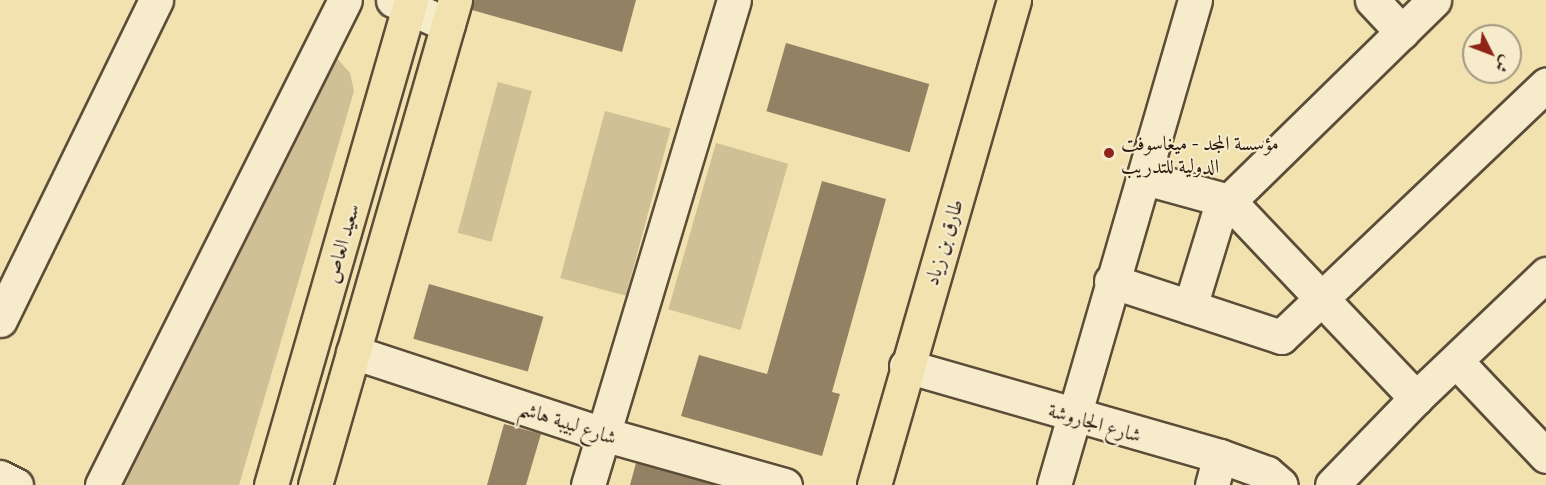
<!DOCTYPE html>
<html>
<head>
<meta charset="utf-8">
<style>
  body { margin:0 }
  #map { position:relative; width:1546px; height:485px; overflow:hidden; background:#f1e2b0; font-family:"Gentium Book Plus",Amiri,serif }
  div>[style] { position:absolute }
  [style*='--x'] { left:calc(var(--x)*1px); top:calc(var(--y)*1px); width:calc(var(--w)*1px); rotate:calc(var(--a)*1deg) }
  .green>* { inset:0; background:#cfc095; transform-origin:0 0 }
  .building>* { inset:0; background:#928263; transform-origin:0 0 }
  .roads { filter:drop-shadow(2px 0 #5c4c38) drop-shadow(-2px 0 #5c4c38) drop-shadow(0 2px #5c4c38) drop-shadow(0 -2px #5c4c38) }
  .minor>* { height:33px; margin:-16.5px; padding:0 16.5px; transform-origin:16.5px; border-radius:16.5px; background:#f6eccc }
  .major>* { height:33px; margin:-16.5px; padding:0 16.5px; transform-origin:16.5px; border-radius:16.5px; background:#f1e2b0 }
  .dots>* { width:16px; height:16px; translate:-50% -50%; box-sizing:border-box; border:3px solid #f6eccc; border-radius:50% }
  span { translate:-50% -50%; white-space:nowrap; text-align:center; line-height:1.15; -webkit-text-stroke:4.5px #f6eccc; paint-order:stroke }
  .poi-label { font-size:20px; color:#2b1a10 }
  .left { translate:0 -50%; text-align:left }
  .street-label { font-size:20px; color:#2b1a10 }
  .north { position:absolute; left:1462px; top:24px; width:60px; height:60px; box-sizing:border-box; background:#f6eccc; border:2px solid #a59881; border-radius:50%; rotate:132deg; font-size:16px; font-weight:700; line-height:24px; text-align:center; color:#2b1a10 }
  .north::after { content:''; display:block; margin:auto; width:21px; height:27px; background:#8f2418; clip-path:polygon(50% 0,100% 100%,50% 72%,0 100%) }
</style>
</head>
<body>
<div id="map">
  <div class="green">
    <i style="clip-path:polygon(335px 56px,350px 73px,354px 91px,239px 485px,124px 485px)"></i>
    <i style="left:498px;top:82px;width:35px;height:156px;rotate:15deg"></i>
    <i style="left:605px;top:111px;width:68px;height:173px;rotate:15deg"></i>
    <i style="left:716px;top:143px;width:75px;height:173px;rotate:16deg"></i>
  </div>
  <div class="building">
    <i style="clip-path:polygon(473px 0,636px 0,622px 52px,472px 10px)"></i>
    <i style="left:786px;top:43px;width:149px;height:71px;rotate:16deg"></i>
    <i style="clip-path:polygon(822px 181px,886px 199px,832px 392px,840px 394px,822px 456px,681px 416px,699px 355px,767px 374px)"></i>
    <i style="left:429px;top:284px;width:119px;height:57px;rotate:16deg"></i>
    <i style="clip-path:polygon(504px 424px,541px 434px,526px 485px,487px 485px)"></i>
    <i style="clip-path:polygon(636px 463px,716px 485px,630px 485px)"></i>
  </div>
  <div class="roads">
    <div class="minor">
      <i style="--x:393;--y:0;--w:60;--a:24.4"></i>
      <i style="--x:1372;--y:0;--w:44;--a:46.8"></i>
      <i style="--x:1145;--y:178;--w:87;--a:15.3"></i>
      <i style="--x:1229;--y:201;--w:287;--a:-44.4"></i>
      <i style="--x:1111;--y:281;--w:179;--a:18.2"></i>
      <i style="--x:1281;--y:337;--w:366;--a:-43.6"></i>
      <i style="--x:1190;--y:307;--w:102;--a:-73"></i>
      <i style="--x:1220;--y:209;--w:12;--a:-42"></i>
      <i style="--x:1229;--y:201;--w:272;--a:46.5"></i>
      <i style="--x:0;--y:320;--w:356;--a:-64"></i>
      <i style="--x:353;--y:352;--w:263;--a:18.2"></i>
      <i style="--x:603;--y:434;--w:189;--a:15.7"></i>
      <i style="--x:1456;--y:361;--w:131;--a:46.5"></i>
      <i style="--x:906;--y:366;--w:327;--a:16"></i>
      <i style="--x:1220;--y:456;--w:50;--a:19.9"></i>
      <i style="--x:1267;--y:473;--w:18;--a:41"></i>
      <i style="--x:0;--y:477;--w:18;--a:27"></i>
      <i style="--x:102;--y:485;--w:542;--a:-63.39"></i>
      <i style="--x:588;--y:485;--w:506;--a:-73.25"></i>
      <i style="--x:1054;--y:485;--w:505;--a:-73.79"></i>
      <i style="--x:1212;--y:485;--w:30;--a:-75"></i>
      <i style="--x:1332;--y:485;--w:121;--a:-46"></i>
      <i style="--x:1416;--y:398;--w:180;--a:-43.6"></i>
    </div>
    <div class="major">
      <i style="--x:271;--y:485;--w:505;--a:-73.9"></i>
      <i style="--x:315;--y:485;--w:505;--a:-73.9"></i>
      <i style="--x:874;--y:485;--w:505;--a:-73.9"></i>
    </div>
  </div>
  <div class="dots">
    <i style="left:1109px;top:153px;background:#8f2418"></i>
  </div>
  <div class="poi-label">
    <span class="left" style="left:1121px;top:154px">مؤسسة المجد - ميغاسوفت<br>الدولية للتدريب</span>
  </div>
  <div class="street-label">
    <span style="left:943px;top:242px;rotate:-73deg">طارق بن زياد</span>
    <span style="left:341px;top:243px;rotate:-74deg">سعيد العاص</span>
    <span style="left:568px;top:422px;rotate:18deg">شارع لبيبة هاشم</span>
    <span style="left:1095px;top:422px;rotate:16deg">شارع الجاروشة</span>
  </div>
  <div class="north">ش</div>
</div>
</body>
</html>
